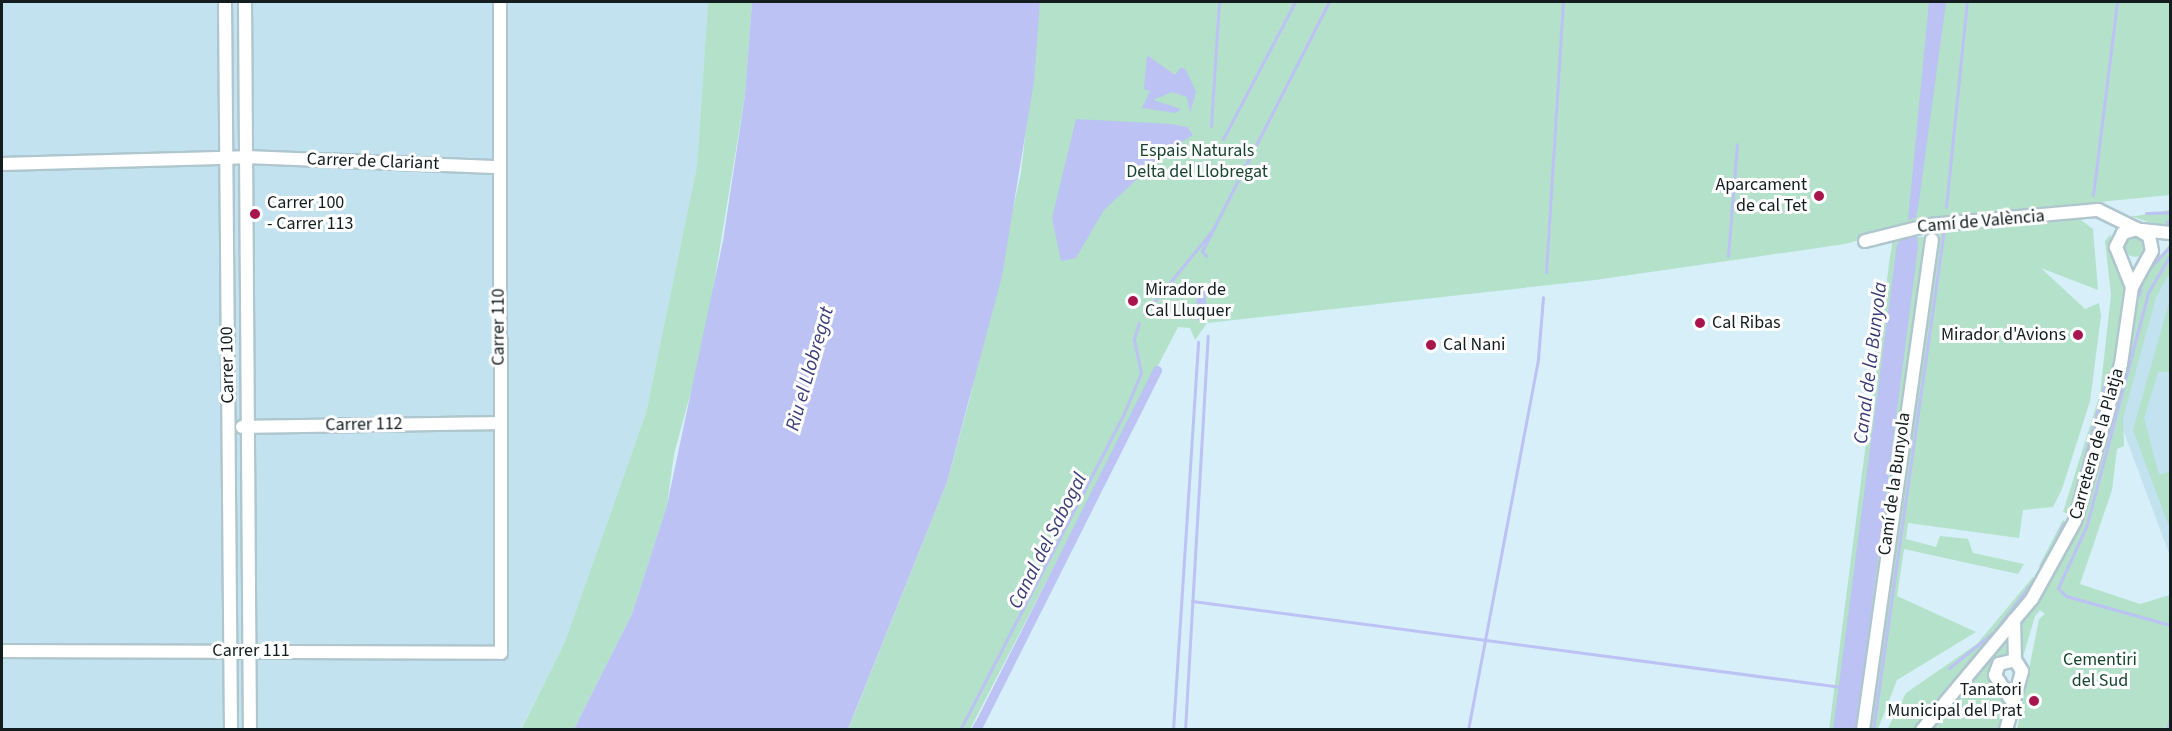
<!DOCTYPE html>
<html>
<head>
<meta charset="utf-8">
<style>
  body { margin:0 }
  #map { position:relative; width:2172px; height:731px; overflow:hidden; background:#d7eff8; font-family:"Source Sans 3",sans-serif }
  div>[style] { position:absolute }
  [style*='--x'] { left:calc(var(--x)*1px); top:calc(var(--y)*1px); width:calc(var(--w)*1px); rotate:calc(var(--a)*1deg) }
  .built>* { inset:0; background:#c1e2ee }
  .green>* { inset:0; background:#b3e1ca }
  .round { border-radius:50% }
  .water>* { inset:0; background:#bcc2f3 }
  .stream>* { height:3px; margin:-1.5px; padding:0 1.5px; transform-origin:1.5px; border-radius:1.5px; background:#bcc2f3 }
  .canal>* { height:9px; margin:-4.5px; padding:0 4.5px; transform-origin:4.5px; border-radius:4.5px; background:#bcc2f3 }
  .roads { filter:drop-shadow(2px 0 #afc6ce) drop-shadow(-2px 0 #afc6ce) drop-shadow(0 2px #afc6ce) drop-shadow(0 -2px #afc6ce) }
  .minor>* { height:12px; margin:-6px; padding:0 6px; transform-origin:6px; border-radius:6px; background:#fff }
  .dots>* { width:16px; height:16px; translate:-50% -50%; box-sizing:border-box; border:3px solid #fff; border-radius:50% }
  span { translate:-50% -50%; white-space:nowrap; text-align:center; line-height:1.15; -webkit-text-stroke:6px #fff; paint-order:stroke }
  .park-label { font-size:18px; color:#184432 }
  .street-label { font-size:18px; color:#131c1f }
  .poi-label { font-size:18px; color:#131c1f }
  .right { translate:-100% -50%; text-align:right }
  .left { translate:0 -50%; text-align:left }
  .water-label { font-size:20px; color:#383a75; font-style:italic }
  .frame { position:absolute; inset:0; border:3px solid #131c1f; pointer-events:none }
</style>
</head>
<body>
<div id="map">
  <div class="built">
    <i style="clip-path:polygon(2px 2px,708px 2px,697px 166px,646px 413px,565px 642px,521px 729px,2px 729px)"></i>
    <i style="clip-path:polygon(2170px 266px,2170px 556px,2119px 419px,2151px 294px)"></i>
  </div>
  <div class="green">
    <i style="clip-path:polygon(708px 2px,752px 2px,745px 95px,704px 344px,674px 454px,667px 505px,632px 614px,574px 729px,521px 730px,565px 642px,646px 413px,697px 166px)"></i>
    <i style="clip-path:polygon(1040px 2px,2170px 2px,2170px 195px,1941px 218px,1845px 244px,1595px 280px,1207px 323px,1195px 340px,1190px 328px,1178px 327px,970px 729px,848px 730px,947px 482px,970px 398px,1021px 173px)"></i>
    <i style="clip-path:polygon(2170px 210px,2170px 229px,2130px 216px,2136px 216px)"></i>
    <i style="clip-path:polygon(2078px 218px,2093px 229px,2098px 290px,2041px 268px,2085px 309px,2099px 303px,2101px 316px,2090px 401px,2062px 489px,2053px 507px,2023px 510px,2019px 538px,1908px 523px,1906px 539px,1936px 547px,1940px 536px,1968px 539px,1973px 553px,2024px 564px,2018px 574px,1904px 549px,1897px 596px,1976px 632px,1897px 680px,1878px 729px,1868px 730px,1941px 227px)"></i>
    <i style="clip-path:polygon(2111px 234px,2109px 253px,2122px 275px,2124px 308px,2112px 373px,2070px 514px,2063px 512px,2100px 394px,2111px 295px,2105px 241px)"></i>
    <i style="clip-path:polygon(1902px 236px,1836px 729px,1829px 730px,1889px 264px,1893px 238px)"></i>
    <i style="clip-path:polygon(1917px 237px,1924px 237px,1858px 729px,1852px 730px)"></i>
    <i class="round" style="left:2125px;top:237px;width:20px;height:20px"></i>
    <i style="clip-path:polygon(2170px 244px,2170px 272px,2156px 297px,2123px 418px,2124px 446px,2117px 449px,2112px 490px,2080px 584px,2140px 604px,2170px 595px,2170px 729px,2017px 730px,2039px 619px,2045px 614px,2040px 610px,2035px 616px,2023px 657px,2022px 620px,2072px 542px,2119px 394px,2138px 281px)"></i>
    <i style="clip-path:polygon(2170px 299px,2170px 372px,2158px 372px,2144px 418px,2159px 475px,2170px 471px,2170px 529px,2133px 430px)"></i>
    <i style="clip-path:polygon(2063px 520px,2069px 525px,2042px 569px,2039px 566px)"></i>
    <i style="clip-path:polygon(2033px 577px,2037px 582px,2026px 598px,1933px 703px,1916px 729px,1887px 730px,1906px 693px,1977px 644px)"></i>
    <i style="clip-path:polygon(2011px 633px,2011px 655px,1996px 662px,1989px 674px,2008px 701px,2001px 729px,1929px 730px)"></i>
  </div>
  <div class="water">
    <i style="clip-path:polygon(752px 2px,1040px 2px,1034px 81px,1002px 276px,947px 482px,848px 729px,574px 729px,632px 614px,667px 505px,723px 241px,745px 95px)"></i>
    <i style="clip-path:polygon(1929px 2px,1946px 2px,1919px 201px,1916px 218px,1908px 220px)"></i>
    <i style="clip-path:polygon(1147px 55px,1175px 75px,1181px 67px,1186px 70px,1196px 92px,1190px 113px,1187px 97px,1172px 92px,1153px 100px,1181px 109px,1176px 113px,1142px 108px,1150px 91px,1144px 89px)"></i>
    <i style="clip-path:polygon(1076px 119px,1171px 124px,1187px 127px,1193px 135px,1167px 151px,1104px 210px,1076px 258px,1061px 261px,1052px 218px)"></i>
    <i style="clip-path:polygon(1906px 235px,1917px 237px,1918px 247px,1856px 729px,1833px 730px,1897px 244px)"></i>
  </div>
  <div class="stream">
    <i style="--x:1211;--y:126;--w:124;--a:-86.3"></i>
    <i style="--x:1223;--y:139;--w:155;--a:-62.3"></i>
    <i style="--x:2093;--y:195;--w:194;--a:-82.9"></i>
    <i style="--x:1946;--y:207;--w:206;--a:-84.2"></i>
    <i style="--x:2146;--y:213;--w:24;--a:-2"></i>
    <i style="--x:2166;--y:222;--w:4;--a:-14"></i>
    <i style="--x:2170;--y:255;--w:44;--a:120.1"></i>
    <i style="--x:2148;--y:293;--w:242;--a:104.8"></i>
    <i style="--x:2086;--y:527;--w:67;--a:114.7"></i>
    <i style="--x:2058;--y:588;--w:11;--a:45"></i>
    <i style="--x:2066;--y:596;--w:108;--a:15.6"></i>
    <i style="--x:1206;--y:256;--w:6;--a:-129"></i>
    <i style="--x:1202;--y:251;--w:280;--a:-63"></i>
    <i style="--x:1728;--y:256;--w:112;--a:-85.4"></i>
    <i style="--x:2147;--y:271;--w:33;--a:-47"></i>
    <i style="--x:1546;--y:272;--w:271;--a:-86.4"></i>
    <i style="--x:2139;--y:295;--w:16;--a:-79"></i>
    <i style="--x:1144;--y:314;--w:106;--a:-50.7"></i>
    <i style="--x:2071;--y:507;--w:137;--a:-74.7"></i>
    <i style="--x:2044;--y:565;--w:45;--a:-65.1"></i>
    <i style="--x:1192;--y:601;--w:655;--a:7.55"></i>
    <i style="--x:1949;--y:668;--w:58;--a:-38.7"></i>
    <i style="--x:1994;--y:632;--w:64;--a:-52.6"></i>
    <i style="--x:960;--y:730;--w:357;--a:-62.6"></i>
    <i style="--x:1124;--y:413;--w:43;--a:-67"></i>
    <i style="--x:1141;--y:373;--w:35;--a:-102"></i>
    <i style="--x:1134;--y:339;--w:17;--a:-73"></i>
    <i style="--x:972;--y:730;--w:9;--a:-63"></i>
    <i style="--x:1173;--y:730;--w:389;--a:-86.3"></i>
    <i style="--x:1185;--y:730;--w:395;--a:-86.7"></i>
    <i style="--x:1468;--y:730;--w:379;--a:-79.3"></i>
    <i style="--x:1538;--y:358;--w:61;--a:-85.3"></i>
    <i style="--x:1873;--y:730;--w:506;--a:-81.93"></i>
    <i style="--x:2167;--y:730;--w:11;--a:-75"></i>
  </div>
  <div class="canal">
    <i style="--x:1200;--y:316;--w:29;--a:-88"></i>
    <i style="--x:976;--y:730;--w:403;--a:-63.3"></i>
  </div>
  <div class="roads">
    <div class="minor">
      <i style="--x:225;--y:2;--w:728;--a:89.53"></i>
      <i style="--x:245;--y:2;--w:728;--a:89.61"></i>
      <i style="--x:2;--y:164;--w:244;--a:-1.6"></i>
      <i style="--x:246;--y:157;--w:254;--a:2.3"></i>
      <i style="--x:2142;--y:230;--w:28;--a:6"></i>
      <i style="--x:1865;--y:241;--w:66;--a:-14"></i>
      <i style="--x:1929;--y:225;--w:170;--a:-5.1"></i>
      <i style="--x:2098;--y:210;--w:43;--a:26"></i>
      <i style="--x:242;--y:427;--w:256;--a:-0.9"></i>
      <i style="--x:2;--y:651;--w:499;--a:0.2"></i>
      <i style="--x:501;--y:653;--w:651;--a:-90.09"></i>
      <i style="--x:2013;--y:703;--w:33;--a:-123"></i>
      <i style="--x:1995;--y:675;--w:12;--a:-70"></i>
      <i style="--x:1999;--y:664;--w:16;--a:-14"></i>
      <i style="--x:1863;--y:730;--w:495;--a:-82"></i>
      <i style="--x:1922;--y:730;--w:171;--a:-50"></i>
      <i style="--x:2032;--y:599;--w:89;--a:-61.1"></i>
      <i style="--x:2075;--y:521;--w:164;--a:-73.7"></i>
      <i style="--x:2121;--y:364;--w:78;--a:-81.9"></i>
      <i style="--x:2132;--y:287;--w:41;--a:-60.9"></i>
      <i style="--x:2152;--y:251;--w:15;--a:-101"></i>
      <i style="--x:2149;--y:236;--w:14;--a:-150"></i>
      <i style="--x:2137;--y:229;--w:15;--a:164"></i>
      <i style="--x:2123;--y:233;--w:16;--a:117"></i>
      <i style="--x:2116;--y:247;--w:43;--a:68.2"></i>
      <i style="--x:2006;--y:730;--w:61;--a:-74.8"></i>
      <i style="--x:2022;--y:671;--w:13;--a:-122"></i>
      <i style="--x:2015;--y:660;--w:40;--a:-91.4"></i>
    </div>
  </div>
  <div class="dots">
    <i style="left:1819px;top:196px;background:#a9164d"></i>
    <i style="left:255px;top:214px;background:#a9164d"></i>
    <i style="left:1133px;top:301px;background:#a9164d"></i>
    <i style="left:1700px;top:323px;background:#a9164d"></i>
    <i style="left:2078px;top:335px;background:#a9164d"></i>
    <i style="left:1431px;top:345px;background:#a9164d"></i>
    <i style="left:2034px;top:701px;background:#a9164d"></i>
  </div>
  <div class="park-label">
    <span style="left:1197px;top:162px">Espais Naturals<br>Delta del Llobregat</span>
    <span style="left:2100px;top:671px">Cementiri<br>del Sud</span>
  </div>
  <div class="street-label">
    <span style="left:373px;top:162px;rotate:2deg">Carrer de Clariant</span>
    <span style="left:1981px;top:222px;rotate:-5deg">Camí de València</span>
    <span style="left:499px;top:327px;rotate:-90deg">Carrer 110</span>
    <span style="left:228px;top:365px;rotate:-91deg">Carrer 100</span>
    <span style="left:364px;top:425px;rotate:-1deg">Carrer 112</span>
    <span style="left:2097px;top:444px;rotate:-74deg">Carretera de la Platja</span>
    <span style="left:1895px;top:484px;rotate:-82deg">Camí de la Bunyola</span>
    <span style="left:251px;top:651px">Carrer 111</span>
  </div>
  <div class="poi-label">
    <span class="right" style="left:1807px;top:196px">Aparcament<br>de cal Tet</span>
    <span class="left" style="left:267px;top:214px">Carrer 100<br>- Carrer 113</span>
    <span class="left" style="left:1145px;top:301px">Mirador de<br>Cal Lluquer</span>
    <span class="left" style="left:1712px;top:323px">Cal Ribas</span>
    <span class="right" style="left:2066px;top:335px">Mirador d'Avions</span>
    <span class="left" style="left:1443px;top:345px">Cal Nani</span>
    <span class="right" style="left:2022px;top:701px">Tanatori<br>Municipal del Prat</span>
  </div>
  <div class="water-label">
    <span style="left:1871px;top:363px;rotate:-83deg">Canal de la Bunyola</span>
    <span style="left:810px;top:369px;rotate:-74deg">Riu el Llobregat</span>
    <span style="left:1048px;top:541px;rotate:-63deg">Canal del Sabogal</span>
  </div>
  <div class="frame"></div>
</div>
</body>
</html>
